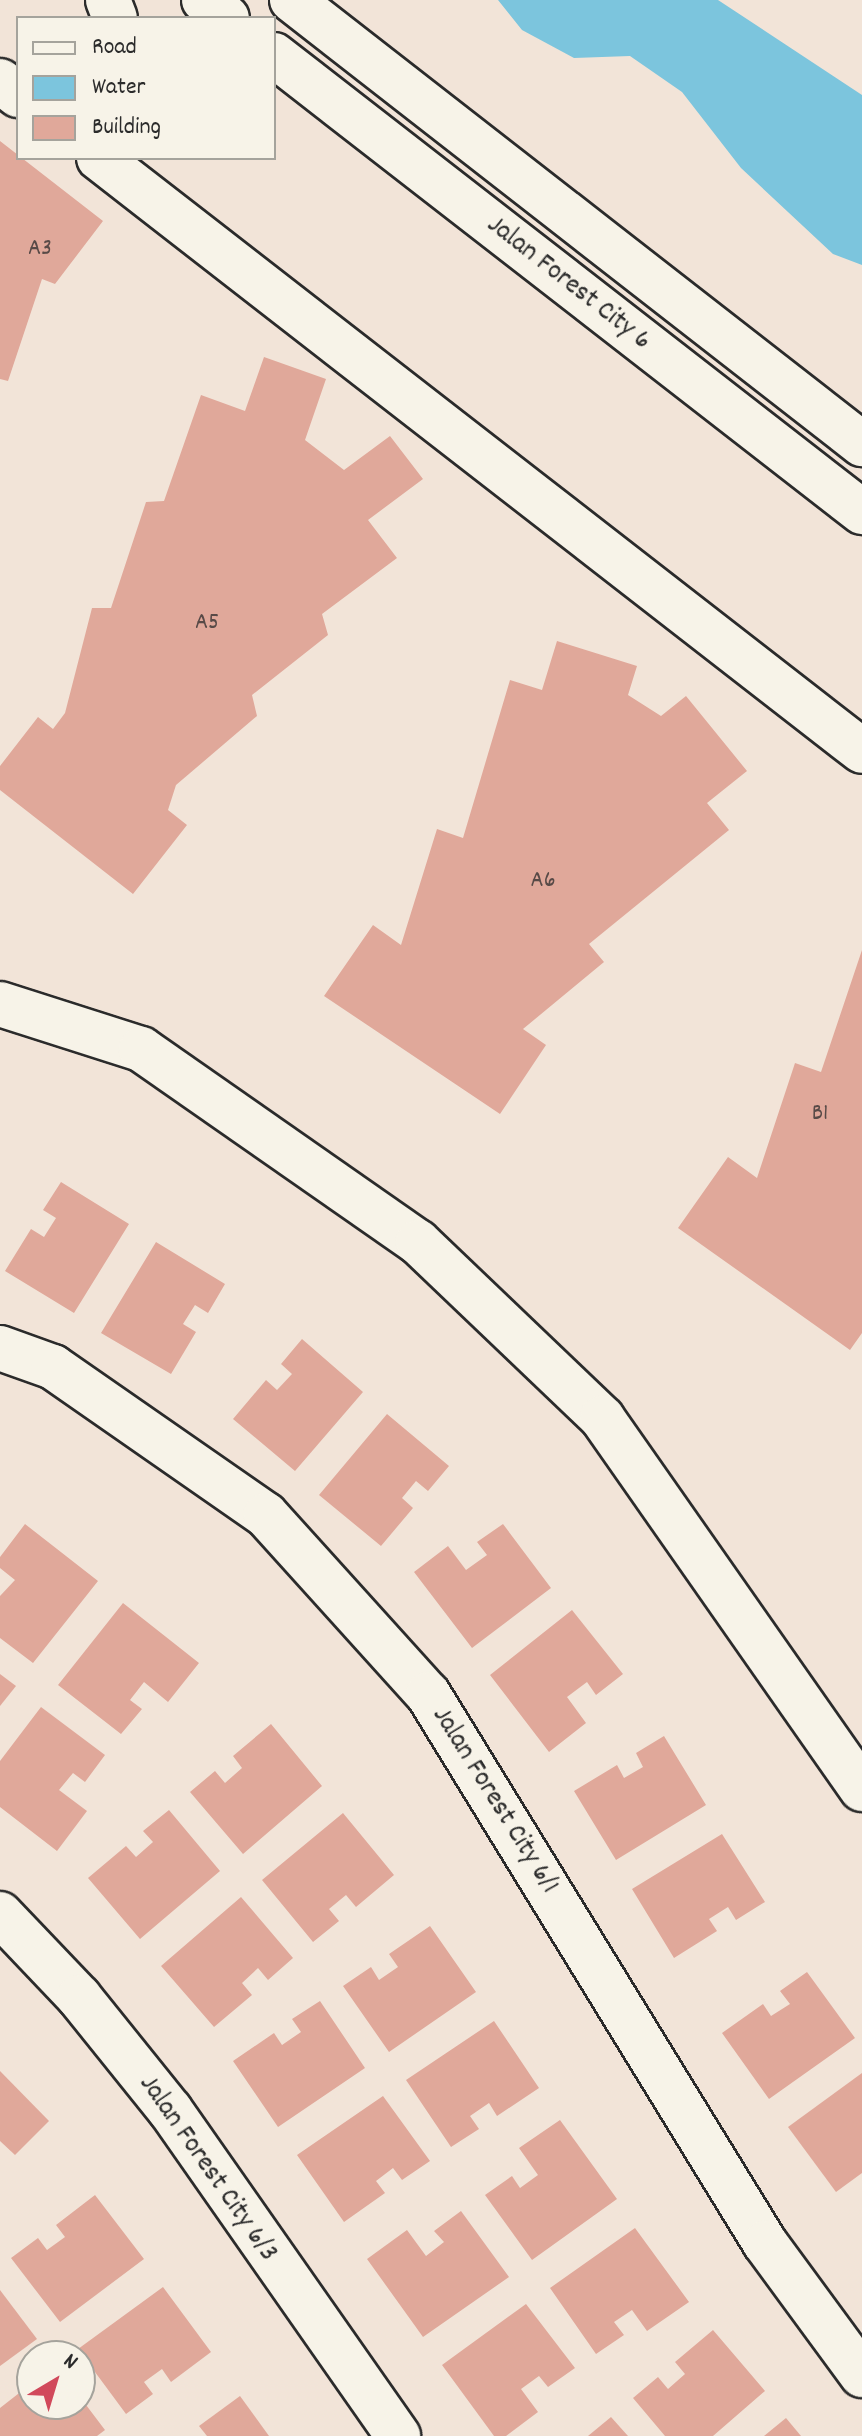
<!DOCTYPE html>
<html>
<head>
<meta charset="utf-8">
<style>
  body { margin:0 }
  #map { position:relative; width:862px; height:2436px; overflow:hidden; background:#f2e4d8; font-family:Dekko,sans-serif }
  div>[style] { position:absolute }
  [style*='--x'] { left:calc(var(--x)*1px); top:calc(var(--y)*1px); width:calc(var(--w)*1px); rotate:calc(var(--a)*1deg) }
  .water>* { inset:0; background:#7cc5dd }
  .building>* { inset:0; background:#e0a89a }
  .roads { filter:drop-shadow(2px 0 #2b2b2b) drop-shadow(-2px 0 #2b2b2b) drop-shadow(0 2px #2b2b2b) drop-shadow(0 -2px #2b2b2b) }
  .minor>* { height:44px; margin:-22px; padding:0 22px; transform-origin:22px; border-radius:22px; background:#f7f3e8 }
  span { translate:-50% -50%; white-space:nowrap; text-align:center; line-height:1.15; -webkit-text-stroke:6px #f7f3e8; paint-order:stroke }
  .number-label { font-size:24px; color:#584a47 }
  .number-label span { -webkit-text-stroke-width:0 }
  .street-label { font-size:28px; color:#2b2b2b }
  .legend { position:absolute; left:16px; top:16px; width:260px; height:144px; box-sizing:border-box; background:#f7f3e8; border:2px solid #a5a39c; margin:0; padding:10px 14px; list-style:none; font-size:24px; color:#2b2b2b }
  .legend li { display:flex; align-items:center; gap:16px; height:40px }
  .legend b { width:40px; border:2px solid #a5a39c }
  .north { position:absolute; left:16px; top:2340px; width:80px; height:80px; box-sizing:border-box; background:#f7f3e8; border:2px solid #a5a39c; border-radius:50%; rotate:38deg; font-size:22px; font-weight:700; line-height:32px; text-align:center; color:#2b2b2b }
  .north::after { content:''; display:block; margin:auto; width:28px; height:36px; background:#d1495b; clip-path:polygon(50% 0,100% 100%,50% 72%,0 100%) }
</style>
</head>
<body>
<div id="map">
  <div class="water">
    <i style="clip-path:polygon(498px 0,718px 0,862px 95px,862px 265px,833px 254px,741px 168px,682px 92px,630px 56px,574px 58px,522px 30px)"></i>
  </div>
  <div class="building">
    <i style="clip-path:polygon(0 141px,103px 221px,55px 284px,42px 279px,8px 381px,0 379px)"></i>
    <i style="clip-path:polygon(264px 357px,326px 379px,305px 440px,344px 470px,390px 436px,423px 479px,368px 520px,397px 558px,322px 614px,328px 635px,252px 695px,257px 716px,176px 785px,168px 810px,187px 825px,133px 894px,0 790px,0 766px,38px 717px,53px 729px,65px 713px,92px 608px,111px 608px,146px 502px,164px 501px,201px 395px,245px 411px)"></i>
    <i style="clip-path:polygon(557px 641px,637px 666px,628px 695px,661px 716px,686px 696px,747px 771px,707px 803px,729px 830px,589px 944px,604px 962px,523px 1029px,546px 1045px,500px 1114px,324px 996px,373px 925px,401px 945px,437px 829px,463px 838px,510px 680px,542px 690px)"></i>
    <i style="clip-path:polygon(862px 950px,862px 1333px,850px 1350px,678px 1228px,728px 1157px,757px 1178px,795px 1063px,821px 1072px)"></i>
    <i style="clip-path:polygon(61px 1182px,129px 1224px,74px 1313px,5px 1271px,31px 1229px,44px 1237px,56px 1218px,43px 1210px)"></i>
    <i style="clip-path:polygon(156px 1242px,225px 1284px,208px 1313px,195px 1305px,183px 1324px,196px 1332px,171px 1374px,101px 1333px)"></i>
    <i style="clip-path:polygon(302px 1339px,363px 1392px,295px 1471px,233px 1419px,266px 1380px,277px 1390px,292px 1374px,281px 1364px)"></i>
    <i style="clip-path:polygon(387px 1414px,449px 1466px,428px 1491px,416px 1481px,402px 1498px,413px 1508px,381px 1546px,319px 1495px)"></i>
    <i style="clip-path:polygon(25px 1524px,98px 1581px,33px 1663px,0 1638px,0 1596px,15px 1580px,0 1568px,0 1557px)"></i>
    <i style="clip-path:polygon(503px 1524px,551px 1588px,472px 1648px,414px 1572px,448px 1546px,466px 1570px,487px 1555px,477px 1542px)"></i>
    <i style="clip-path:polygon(123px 1603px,199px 1663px,168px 1702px,144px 1682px,130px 1700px,142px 1709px,121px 1734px,58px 1685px)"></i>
    <i style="clip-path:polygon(572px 1610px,623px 1674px,596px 1695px,587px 1682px,567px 1697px,586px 1723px,549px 1752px,490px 1675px)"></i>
    <i style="clip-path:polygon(0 1674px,16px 1686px,0 1706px)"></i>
    <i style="clip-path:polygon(41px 1707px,105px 1755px,85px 1782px,73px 1773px,59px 1790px,87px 1811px,57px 1851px,0 1807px,0 1761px)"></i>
    <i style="clip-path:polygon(271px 1724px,322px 1786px,243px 1854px,190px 1792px,215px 1771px,225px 1783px,242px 1768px,233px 1756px)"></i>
    <i style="clip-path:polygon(664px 1736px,706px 1805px,616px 1860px,574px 1791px,617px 1765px,624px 1778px,643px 1767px,636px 1753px)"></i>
    <i style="clip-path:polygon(169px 1810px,220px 1871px,140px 1939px,88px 1878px,126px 1846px,136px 1857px,153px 1842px,143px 1831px)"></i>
    <i style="clip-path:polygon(343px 1813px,394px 1875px,356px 1907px,346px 1895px,329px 1909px,339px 1921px,313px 1942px,262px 1880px)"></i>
    <i style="clip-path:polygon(722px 1834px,765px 1902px,736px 1920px,728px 1907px,709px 1919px,717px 1931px,674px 1958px,632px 1889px)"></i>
    <i style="clip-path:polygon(241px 1897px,293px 1958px,268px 1980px,258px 1968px,242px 1983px,252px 1995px,214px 2027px,161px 1966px)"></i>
    <i style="clip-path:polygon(430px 1926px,476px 1992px,389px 2052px,343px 1986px,371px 1967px,379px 1980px,398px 1967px,389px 1954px)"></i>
    <i style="clip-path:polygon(807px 1972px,855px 2038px,769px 2099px,722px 2033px,763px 2004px,771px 2016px,790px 2004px,780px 1991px)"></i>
    <i style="clip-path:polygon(320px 2001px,365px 2068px,278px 2127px,233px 2061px,274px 2033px,282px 2045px,301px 2032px,292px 2019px)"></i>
    <i style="clip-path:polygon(494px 2021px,539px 2088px,497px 2116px,489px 2103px,470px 2116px,479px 2129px,451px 2147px,406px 2080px)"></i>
    <i style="clip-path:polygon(0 2071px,49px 2121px,15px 2155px,0 2141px)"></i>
    <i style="clip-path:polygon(862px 2073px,862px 2173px,836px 2192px,788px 2127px)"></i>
    <i style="clip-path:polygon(383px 2096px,430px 2161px,402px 2180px,393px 2168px,376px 2181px,385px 2193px,344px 2222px,297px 2155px)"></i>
    <i style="clip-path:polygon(560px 2120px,617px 2199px,532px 2260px,485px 2195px,512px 2176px,520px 2188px,538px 2175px,519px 2148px)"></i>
    <i style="clip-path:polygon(95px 2195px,144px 2259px,60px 2322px,11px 2258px,38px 2238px,47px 2250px,65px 2237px,56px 2225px)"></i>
    <i style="clip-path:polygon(461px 2211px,509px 2277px,423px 2337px,367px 2259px,407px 2230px,426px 2256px,444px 2242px,434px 2231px)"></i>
    <i style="clip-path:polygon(635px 2228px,689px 2302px,647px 2331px,632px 2310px,614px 2322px,624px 2335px,596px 2354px,550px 2288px)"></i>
    <i style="clip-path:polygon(163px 2287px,211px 2352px,171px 2382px,162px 2369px,144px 2382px,153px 2394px,126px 2414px,78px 2349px)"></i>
    <i style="clip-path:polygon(0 2290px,37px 2339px,0 2366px)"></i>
    <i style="clip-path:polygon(526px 2304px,575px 2368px,548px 2387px,539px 2376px,521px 2389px,538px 2412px,506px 2436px,494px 2436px,442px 2365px)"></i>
    <i style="clip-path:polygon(713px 2330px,765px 2391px,713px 2436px,665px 2436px,633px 2398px,658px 2377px,668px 2389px,685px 2374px,675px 2362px)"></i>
    <i style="clip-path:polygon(32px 2383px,32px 2404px,80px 2404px,80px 2397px,105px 2430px,97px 2436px,0 2436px,0 2408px)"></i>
    <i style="clip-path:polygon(240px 2396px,269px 2436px,207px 2436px,199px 2426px)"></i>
    <i style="clip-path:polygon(611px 2417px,628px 2436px,588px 2436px)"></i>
    <i style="clip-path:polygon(786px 2418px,801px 2436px,764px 2436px)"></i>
  </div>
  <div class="roads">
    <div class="minor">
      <i style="--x:108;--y:0;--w:19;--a:69"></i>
      <i style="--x:204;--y:0;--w:29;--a:38"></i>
      <i style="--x:292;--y:0;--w:723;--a:37.92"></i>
      <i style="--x:274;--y:55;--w:745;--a:37.85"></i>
      <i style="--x:0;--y:81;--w:23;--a:38"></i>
      <i style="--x:99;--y:158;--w:966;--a:37.85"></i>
      <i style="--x:0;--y:1004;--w:148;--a:17.7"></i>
      <i style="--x:141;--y:1049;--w:338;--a:34.9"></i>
      <i style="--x:418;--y:1242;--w:255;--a:43.7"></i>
      <i style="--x:602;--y:1418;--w:453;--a:55"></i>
      <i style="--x:0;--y:1348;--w:56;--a:19.7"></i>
      <i style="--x:53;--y:1367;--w:259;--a:34.8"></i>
      <i style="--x:266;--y:1515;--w:241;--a:47.9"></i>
      <i style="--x:428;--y:1694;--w:644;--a:58.46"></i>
      <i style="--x:765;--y:2243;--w:164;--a:53.7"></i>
      <i style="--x:0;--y:1914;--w:115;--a:46.4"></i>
      <i style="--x:79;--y:1997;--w:145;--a:51.2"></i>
      <i style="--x:170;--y:2110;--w:398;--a:55"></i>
    </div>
  </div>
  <div class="number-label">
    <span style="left:40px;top:250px">A3</span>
    <span style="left:207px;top:624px">A5</span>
    <span style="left:543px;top:882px">A6</span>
    <span style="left:820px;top:1115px">B1</span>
  </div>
  <div class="street-label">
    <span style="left:568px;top:284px;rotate:38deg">Jalan Forest City 6</span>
    <span style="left:494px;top:1801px;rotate:58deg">Jalan Forest City 6/1</span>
    <span style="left:207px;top:2169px;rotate:55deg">Jalan Forest City 6/3</span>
  </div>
  <ul class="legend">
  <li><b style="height:10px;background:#f7f3e8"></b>Road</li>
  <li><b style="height:22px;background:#7cc5dd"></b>Water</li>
  <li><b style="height:22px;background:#e0a89a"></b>Building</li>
  </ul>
  <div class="north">N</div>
</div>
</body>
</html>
